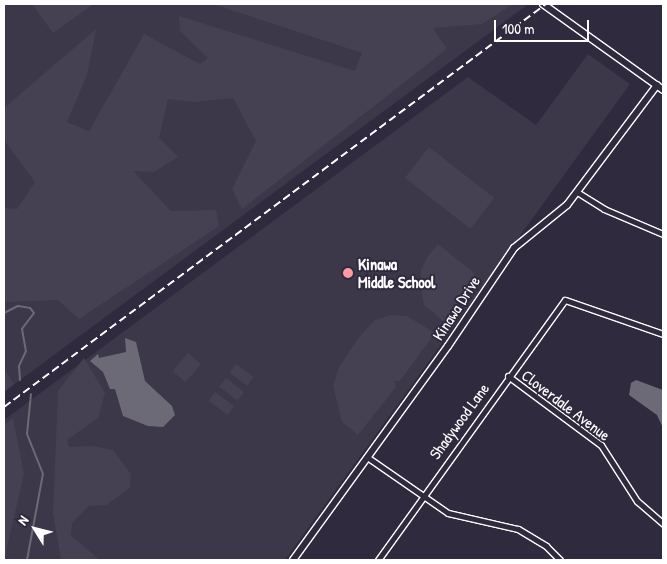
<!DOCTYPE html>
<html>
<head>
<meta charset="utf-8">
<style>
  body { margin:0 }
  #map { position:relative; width:667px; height:564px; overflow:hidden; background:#2f2a3d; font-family:"Patrick Hand",sans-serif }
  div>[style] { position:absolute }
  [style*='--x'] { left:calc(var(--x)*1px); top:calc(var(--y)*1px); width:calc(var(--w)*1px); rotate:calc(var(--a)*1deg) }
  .built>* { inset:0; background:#3c3749 }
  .green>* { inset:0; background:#464152; transform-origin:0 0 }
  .water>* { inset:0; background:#6d6a77 }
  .stream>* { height:2px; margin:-1px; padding:0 1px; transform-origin:1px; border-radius:1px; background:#6d6a77 }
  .roads { filter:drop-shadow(1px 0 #fff) drop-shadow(-1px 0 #fff) drop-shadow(0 1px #fff) drop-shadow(0 -1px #fff) }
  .minor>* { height:5px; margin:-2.5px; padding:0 2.5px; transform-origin:2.5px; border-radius:2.5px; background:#2f2a3d }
  .tertiary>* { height:6px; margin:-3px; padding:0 3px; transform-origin:3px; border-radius:3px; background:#2f2a3d }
  .rail>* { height:2px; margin-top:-1px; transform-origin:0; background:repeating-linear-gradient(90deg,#fff 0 8px,transparent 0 12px) }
  .dots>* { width:14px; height:14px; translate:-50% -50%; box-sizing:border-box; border:2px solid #2f2a3d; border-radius:50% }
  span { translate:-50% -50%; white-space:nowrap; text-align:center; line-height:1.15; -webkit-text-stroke:4px #2f2a3d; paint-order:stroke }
  .poi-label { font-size:16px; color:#fff; font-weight:700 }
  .left { translate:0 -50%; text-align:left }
  .street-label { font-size:16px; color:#fff }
  .frame { position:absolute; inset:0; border:5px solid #fff; pointer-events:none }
  .north { position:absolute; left:10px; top:504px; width:50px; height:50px; -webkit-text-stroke:4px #2f2a3d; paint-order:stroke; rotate:306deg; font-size:14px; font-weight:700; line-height:20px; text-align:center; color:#fff }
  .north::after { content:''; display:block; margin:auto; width:18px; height:22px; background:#fff; clip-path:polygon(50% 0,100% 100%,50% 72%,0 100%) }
  .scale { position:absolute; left:494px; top:20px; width:95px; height:22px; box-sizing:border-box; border:2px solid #fff; border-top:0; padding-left:6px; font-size:15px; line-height:18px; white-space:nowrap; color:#fff; -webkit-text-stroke:4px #2f2a3d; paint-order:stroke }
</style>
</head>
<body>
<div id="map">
  <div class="built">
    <i style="clip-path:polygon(4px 4px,523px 4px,526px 6px,4px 392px)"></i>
    <i style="clip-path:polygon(588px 54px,630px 84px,285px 560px,4px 560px,4px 420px,468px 77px,536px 125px)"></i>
  </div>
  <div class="green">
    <i style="clip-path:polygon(32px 4px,94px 4px,53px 33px)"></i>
    <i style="clip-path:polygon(213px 4px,513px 4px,482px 24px,433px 28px,447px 49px,242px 209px,232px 189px,256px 141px,233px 98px,194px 102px,168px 99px,159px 138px,178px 157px,154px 172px,133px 171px,171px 211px,216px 210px,219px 226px,79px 319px,58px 300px,4px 302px,4px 208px,17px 209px,35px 182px,4px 140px,4px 108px,96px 29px,87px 75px,67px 122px,89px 131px,144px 34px,200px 64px,208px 58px,180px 31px,179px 16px,355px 71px,362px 53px)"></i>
    <i style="left:429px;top:147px;width:83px;height:39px;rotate:38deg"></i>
    <i style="clip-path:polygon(438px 244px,474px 273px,474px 279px,444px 322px,424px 305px,421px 288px,421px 270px,428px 256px)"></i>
    <i style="clip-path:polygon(392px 315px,407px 316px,435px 333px,400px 381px,395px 381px,396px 387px,358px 435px,342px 422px,333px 386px,339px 367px,359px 337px,375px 320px)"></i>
    <i style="left:188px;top:353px;width:17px;height:24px;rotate:40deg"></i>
    <i style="clip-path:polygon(84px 358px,105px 393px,98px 418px,67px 440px,69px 447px,92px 446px,113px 450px,131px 474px,130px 488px,106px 505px,89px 506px,72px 523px,71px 536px,100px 560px,61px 560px,53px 513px,58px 391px)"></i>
    <i style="left:236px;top:364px;width:22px;height:11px;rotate:36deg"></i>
    <i style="clip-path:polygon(4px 369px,14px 384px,4px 392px)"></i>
    <i style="left:226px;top:378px;width:23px;height:11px;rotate:38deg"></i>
    <i style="left:215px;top:392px;width:24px;height:11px;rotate:36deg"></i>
    <i style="clip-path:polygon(13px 418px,24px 474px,4px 560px,4px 425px)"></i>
  </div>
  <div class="water">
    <i style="clip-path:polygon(125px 338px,136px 342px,145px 381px,172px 406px,175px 415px,163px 427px,148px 426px,123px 416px,115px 389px,110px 389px,103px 372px,90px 361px,98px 354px,99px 358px,126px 352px)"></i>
    <i style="clip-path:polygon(636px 380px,663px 390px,663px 428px,657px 415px,629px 395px,631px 383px)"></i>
  </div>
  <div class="stream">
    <i style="--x:4;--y:313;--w:16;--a:-27"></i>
    <i style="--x:18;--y:306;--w:12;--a:9"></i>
    <i style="--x:30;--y:308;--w:6;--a:51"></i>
    <i style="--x:34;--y:313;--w:20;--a:127"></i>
    <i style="--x:22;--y:329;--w:22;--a:80"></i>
    <i style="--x:26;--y:351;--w:17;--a:115"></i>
    <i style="--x:19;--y:366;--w:14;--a:86"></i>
    <i style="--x:27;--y:560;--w:87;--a:-79.5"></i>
    <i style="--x:43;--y:474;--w:43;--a:-111.8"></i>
    <i style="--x:27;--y:434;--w:40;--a:-84.3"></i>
  </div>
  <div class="roads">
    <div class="minor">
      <i style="--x:577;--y:192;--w:32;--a:32"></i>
      <i style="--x:604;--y:209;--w:64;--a:23"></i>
      <i style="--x:508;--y:376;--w:116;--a:36.6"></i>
      <i style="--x:601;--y:445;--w:67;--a:57.3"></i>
      <i style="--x:637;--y:501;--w:35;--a:41"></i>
      <i style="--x:367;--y:457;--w:98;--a:34.7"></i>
      <i style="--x:448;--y:513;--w:72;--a:12.9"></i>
      <i style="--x:518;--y:529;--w:33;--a:31"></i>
      <i style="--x:546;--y:546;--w:20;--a:45"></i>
      <i style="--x:378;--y:560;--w:320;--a:-54.3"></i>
      <i style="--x:565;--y:300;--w:104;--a:19.1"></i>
    </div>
    <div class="tertiary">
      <i style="--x:543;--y:4;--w:148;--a:35.6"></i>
      <i style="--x:293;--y:560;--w:264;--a:-54.1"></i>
      <i style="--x:448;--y:346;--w:118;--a:-56"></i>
      <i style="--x:514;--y:248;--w:68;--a:-39.1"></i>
      <i style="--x:567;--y:205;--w:150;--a:-53.1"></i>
    </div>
  </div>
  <div class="rail">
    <i style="--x:4;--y:407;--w:675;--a:-36.63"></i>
  </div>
  <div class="dots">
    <i style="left:348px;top:273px;background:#ff9aa2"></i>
  </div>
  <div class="poi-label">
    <span class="left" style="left:358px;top:273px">Kinawa<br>Middle School</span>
  </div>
  <div class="street-label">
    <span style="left:456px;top:308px;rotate:-57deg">Kinawa Drive</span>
    <span style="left:566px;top:405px;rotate:37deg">Cloverdale Avenue</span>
    <span style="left:459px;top:421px;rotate:-54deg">Shadywood Lane</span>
  </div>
  <div class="frame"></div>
  <div class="north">N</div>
  <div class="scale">100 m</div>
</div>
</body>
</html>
